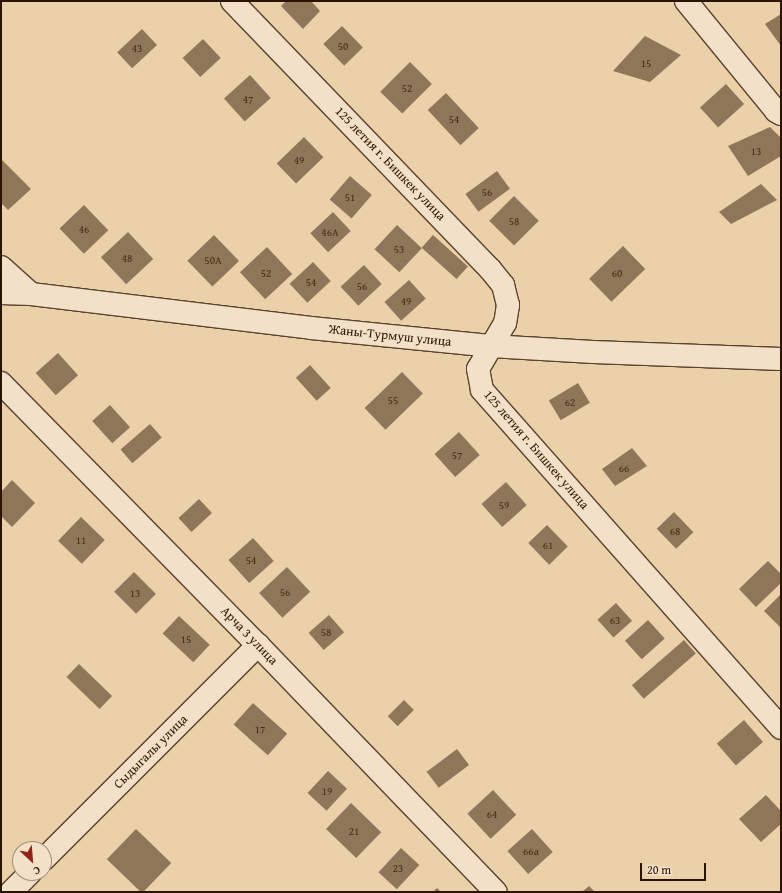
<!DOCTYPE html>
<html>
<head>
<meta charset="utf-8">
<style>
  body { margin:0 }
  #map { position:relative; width:782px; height:893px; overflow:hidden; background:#ebd1aa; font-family:"Gentium Book Plus",serif }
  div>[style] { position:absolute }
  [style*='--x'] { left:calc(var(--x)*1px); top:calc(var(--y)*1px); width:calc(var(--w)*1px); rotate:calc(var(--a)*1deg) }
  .building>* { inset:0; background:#8f7659; transform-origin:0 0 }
  .roads { filter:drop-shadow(1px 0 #5b422c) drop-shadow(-1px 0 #5b422c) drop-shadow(0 1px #5b422c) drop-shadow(0 -1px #5b422c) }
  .minor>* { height:22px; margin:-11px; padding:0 11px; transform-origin:11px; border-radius:11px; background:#f2e1c8 }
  span { translate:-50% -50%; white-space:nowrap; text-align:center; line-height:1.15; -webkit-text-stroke:3px #f2e1c8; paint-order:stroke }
  .number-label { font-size:11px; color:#442c18 }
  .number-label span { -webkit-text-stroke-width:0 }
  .street-label { font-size:13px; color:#2b1302 }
  .frame { position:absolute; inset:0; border:2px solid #2b1302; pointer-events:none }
  .north { position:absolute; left:12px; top:841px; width:40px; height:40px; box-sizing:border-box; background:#f2e1c8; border:1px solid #a28f79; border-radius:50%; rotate:154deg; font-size:11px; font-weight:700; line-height:16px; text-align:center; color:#2b1302 }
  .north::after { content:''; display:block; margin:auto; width:14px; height:18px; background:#8f2418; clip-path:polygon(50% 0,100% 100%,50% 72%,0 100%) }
  .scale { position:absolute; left:640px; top:863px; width:66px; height:18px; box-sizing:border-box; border:2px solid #2b1302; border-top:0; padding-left:5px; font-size:12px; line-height:14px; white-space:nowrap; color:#2b1302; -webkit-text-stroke:3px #f2e1c8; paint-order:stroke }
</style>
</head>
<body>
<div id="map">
  <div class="building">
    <i style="clip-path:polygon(286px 1px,311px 1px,320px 11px,303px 29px,281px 6px)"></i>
    <i style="clip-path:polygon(781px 14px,781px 46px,765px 24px)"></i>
    <i style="left:342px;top:26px;width:30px;height:26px;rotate:46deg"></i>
    <i style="left:142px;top:29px;width:22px;height:34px;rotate:47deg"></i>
    <i style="clip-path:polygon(645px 36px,681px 55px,650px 82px,613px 71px)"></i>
    <i style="left:203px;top:39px;width:26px;height:28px;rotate:47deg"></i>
    <i style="left:410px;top:62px;width:31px;height:42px;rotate:45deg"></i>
    <i style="left:250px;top:75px;width:31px;height:35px;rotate:48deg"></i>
    <i style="left:726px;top:84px;width:27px;height:35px;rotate:48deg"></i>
    <i style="left:446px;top:93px;width:48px;height:25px;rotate:47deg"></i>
    <i style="clip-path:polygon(770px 127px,781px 138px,781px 156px,748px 176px,728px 146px)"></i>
    <i style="left:304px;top:137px;width:28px;height:38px;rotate:46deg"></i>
    <i style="clip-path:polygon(1px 159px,31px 189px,8px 210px,1px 203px)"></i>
    <i style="left:497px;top:171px;width:22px;height:39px;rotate:54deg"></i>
    <i style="left:350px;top:176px;width:29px;height:31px;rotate:41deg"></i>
    <i style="clip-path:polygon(761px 184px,777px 200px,731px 224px,719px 212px)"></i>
    <i style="left:514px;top:196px;width:35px;height:35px;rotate:45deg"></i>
    <i style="left:84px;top:205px;width:35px;height:34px;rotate:46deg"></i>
    <i style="left:333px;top:212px;width:26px;height:31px;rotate:47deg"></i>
    <i style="left:397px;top:225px;width:34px;height:33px;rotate:43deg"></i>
    <i style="left:128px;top:232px;width:37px;height:37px;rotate:47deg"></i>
    <i style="left:214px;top:235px;width:36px;height:37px;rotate:46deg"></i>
    <i style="left:433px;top:235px;width:47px;height:17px;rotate:42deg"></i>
    <i style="left:623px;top:246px;width:32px;height:47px;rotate:46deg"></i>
    <i style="left:267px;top:247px;width:37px;height:37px;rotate:47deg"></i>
    <i style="left:313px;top:262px;width:26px;height:32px;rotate:47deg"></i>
    <i style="left:364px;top:265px;width:26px;height:32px;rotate:47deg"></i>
    <i style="left:409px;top:280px;width:25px;height:33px;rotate:48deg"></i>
    <i style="left:58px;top:353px;width:30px;height:30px;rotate:48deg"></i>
    <i style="left:310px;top:365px;width:31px;height:19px;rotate:48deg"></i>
    <i style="left:402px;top:372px;width:30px;height:52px;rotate:46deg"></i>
    <i style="left:578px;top:383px;width:23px;height:34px;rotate:59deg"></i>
    <i style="left:110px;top:405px;width:30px;height:24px;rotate:48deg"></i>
    <i style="left:150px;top:424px;width:18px;height:39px;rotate:49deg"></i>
    <i style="left:459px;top:432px;width:31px;height:33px;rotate:48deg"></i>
    <i style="clip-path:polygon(632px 448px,647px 466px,615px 486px,602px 469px)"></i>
    <i style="clip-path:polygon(12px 480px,35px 503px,12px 527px,1px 516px,1px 492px)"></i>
    <i style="left:506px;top:482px;width:31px;height:33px;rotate:48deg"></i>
    <i style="left:199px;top:499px;width:19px;height:28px;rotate:47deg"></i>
    <i style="left:674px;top:512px;width:28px;height:24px;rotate:46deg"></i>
    <i style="left:81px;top:517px;width:33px;height:33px;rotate:44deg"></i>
    <i style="left:547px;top:525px;width:30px;height:26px;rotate:46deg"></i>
    <i style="left:253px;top:538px;width:31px;height:33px;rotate:48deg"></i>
    <i style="clip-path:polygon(768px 561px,781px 574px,781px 583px,756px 607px,739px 589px)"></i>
    <i style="left:287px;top:567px;width:34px;height:38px;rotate:47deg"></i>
    <i style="left:134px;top:572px;width:31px;height:28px;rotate:45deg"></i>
    <i style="clip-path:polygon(781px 594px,781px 628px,764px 611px)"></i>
    <i style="left:616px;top:603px;width:24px;height:25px;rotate:48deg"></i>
    <i style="left:329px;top:615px;width:23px;height:27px;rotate:49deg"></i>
    <i style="left:179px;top:616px;width:42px;height:24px;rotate:43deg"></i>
    <i style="left:648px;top:620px;width:25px;height:31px;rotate:48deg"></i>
    <i style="left:684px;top:640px;width:18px;height:69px;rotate:49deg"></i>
    <i style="left:79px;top:664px;width:46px;height:18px;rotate:44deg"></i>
    <i style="left:404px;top:700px;width:14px;height:23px;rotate:45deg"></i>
    <i style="left:253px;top:703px;width:46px;height:29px;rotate:42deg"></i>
    <i style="left:744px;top:720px;width:29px;height:36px;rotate:49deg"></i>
    <i style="left:457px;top:749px;width:20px;height:38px;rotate:53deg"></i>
    <i style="left:328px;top:771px;width:26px;height:30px;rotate:43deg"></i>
    <i style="left:493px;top:790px;width:34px;height:35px;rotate:47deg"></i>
    <i style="clip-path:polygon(766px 795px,781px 811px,781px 824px,761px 842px,739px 819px)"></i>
    <i style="left:351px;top:803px;width:42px;height:36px;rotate:44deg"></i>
    <i style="left:136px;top:829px;width:49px;height:42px;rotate:44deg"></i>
    <i style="left:532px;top:829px;width:31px;height:33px;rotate:48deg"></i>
    <i style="left:401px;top:848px;width:25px;height:33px;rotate:43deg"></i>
    <i style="clip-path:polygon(589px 886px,595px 892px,582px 892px)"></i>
    <i style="clip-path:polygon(437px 888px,441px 892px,433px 892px)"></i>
  </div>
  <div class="roads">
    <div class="minor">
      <i style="--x:232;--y:1;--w:372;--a:46.1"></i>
      <i style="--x:490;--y:269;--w:21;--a:51"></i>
      <i style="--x:503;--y:285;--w:21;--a:76"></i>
      <i style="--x:508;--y:305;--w:18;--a:99"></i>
      <i style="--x:505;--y:323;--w:53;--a:120.4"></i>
      <i style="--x:478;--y:369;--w:21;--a:79"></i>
      <i style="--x:482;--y:390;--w:451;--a:48.5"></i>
      <i style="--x:686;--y:1;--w:142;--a:50.7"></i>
      <i style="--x:776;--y:111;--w:6;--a:31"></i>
      <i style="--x:1;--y:267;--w:40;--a:42"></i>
      <i style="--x:1;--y:293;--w:30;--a:2"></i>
      <i style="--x:31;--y:294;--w:282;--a:6.9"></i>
      <i style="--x:311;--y:328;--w:180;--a:5.7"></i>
      <i style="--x:490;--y:346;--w:103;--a:3.3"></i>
      <i style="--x:593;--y:352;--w:188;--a:2.1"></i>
      <i style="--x:1;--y:383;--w:367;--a:45.6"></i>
      <i style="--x:258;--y:645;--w:343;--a:46.1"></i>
      <i style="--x:44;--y:859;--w:303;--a:-45"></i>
      <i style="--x:11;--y:892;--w:27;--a:-45"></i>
    </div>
  </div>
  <div class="number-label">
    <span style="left:343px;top:46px">50</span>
    <span style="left:137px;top:48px">43</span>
    <span style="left:646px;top:63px">15</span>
    <span style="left:407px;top:88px">52</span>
    <span style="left:248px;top:99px">47</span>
    <span style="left:454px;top:119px">54</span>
    <span style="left:756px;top:151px">13</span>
    <span style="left:299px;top:160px">49</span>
    <span style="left:487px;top:192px">56</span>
    <span style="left:350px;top:197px">51</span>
    <span style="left:514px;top:221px">58</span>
    <span style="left:84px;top:229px">46</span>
    <span style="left:330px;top:232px">46А</span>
    <span style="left:399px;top:249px">53</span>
    <span style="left:127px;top:258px">48</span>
    <span style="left:213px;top:260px">50А</span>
    <span style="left:266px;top:273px">52</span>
    <span style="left:617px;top:273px">60</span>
    <span style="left:311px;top:282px">54</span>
    <span style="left:362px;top:286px">56</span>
    <span style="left:406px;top:301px">49</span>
    <span style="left:393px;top:400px">55</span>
    <span style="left:570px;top:402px">62</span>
    <span style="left:457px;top:455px">57</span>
    <span style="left:624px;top:468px">66</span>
    <span style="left:504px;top:505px">59</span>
    <span style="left:675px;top:531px">68</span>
    <span style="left:81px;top:540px">11</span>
    <span style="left:548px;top:545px">61</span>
    <span style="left:251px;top:560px">54</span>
    <span style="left:285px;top:592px">56</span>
    <span style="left:135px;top:593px">13</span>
    <span style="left:615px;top:620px">63</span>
    <span style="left:326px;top:632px">58</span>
    <span style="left:186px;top:639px">15</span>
    <span style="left:260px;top:729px">17</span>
    <span style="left:327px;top:791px">19</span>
    <span style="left:492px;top:814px">64</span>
    <span style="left:354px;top:831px">21</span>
    <span style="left:531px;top:851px">66а</span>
    <span style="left:398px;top:868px">23</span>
  </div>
  <div class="street-label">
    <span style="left:390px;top:164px;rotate:46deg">125 летия г. Бишкек улица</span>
    <span style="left:390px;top:336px;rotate:6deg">Жаны-Турмуш улица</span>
    <span style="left:536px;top:450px;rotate:49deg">125 летия г. Бишкек улица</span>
    <span style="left:249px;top:636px;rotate:46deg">Арча 3 улица</span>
    <span style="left:151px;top:752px;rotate:-45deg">Сыдыгалы улица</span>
  </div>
  <div class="frame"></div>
  <div class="north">С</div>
  <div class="scale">20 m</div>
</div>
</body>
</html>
